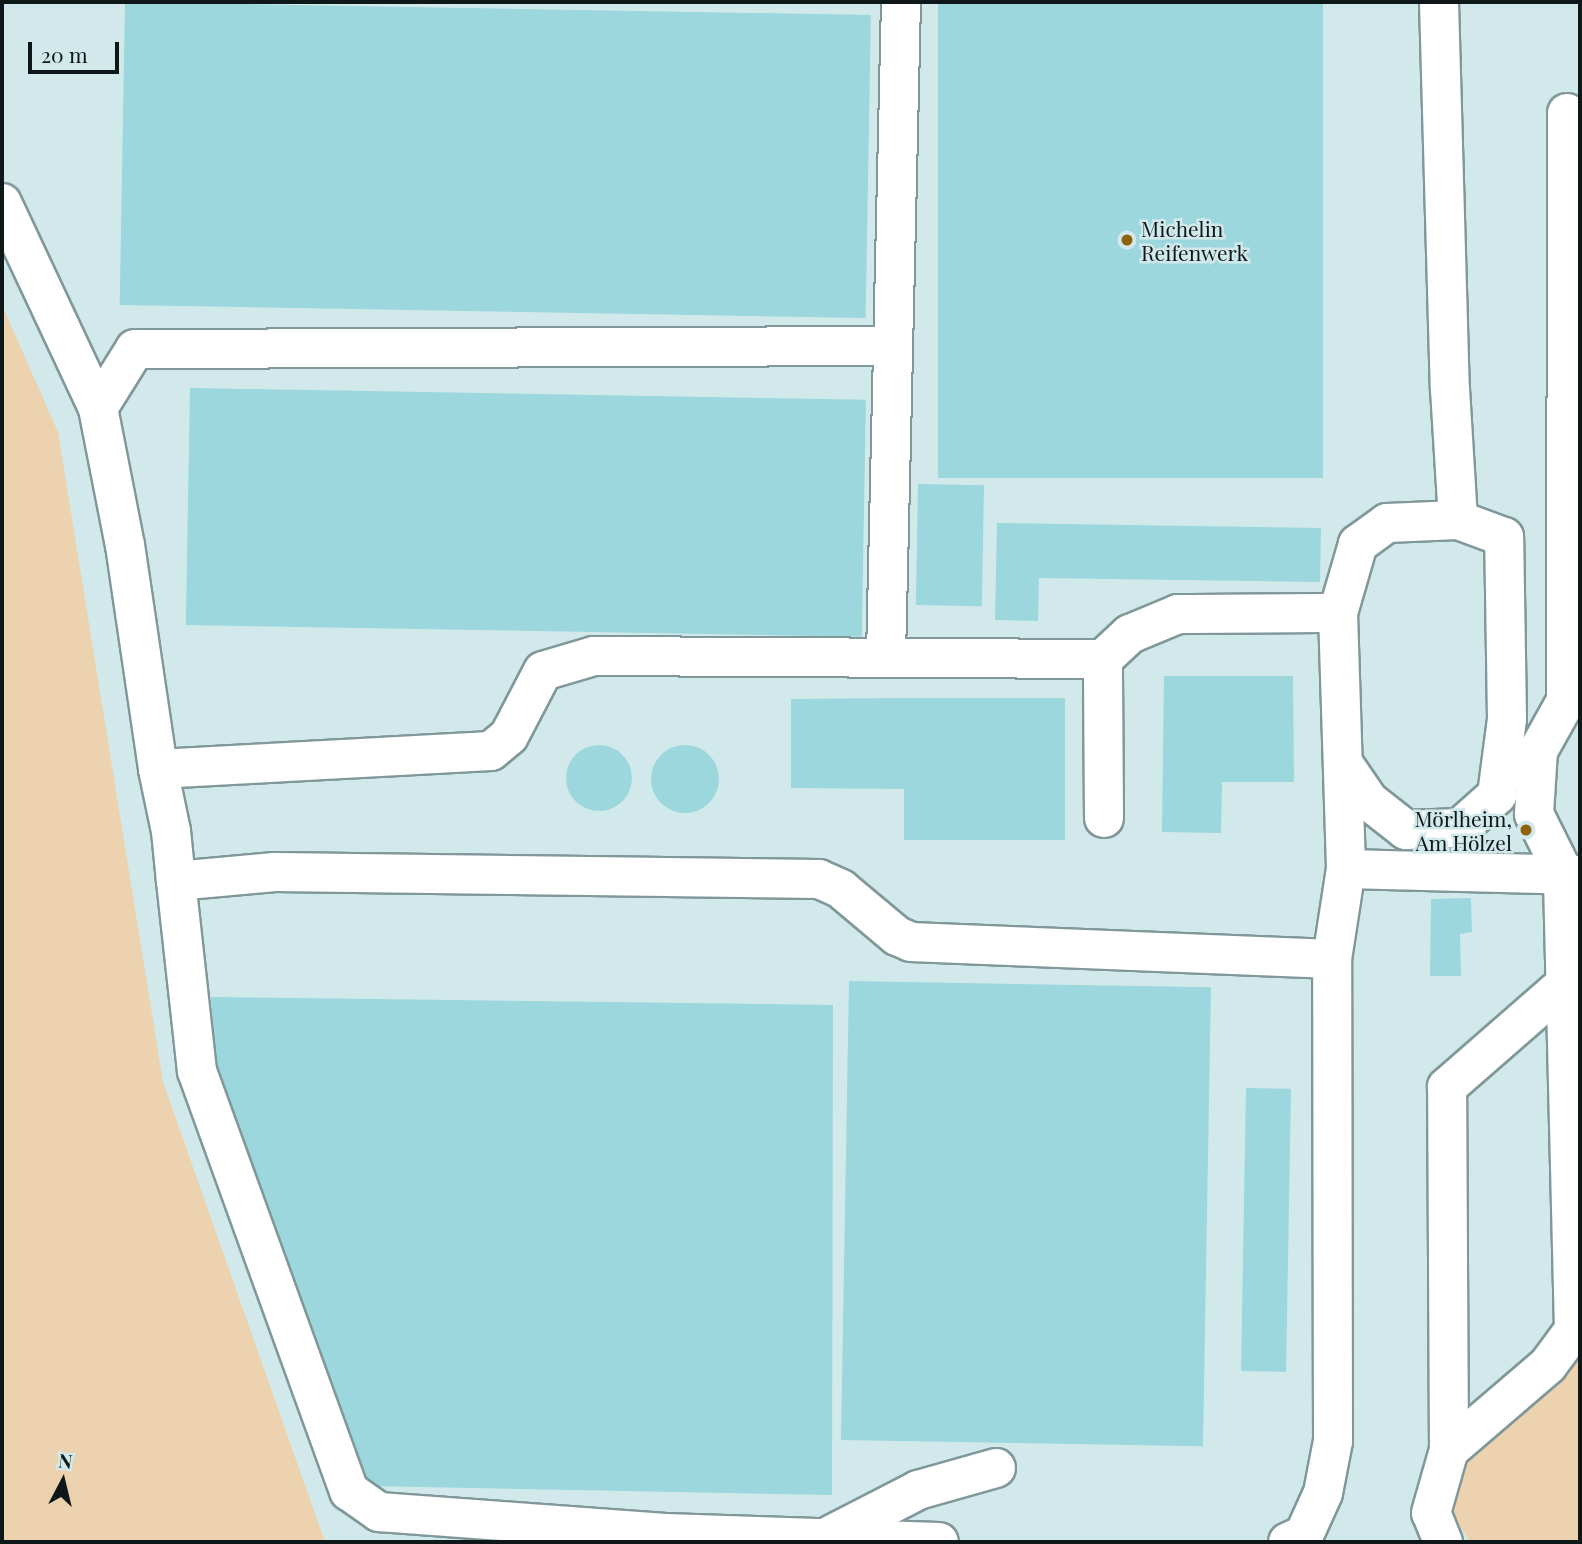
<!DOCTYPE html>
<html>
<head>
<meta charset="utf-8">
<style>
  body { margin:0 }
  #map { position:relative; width:1582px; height:1544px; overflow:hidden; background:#d1e9eb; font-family:"Playfair Display",serif }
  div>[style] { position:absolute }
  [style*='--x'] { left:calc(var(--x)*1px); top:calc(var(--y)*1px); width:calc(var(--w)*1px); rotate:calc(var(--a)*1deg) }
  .green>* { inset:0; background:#ecd2ae }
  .building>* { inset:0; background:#9bd7dc; transform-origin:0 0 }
  .round { border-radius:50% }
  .roads { filter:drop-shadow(2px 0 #81989a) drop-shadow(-2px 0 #81989a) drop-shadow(0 2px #81989a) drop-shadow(0 -2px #81989a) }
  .minor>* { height:38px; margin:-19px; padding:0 19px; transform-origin:19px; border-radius:19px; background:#fff }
  .dots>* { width:19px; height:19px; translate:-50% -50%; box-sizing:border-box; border:4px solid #d1e9eb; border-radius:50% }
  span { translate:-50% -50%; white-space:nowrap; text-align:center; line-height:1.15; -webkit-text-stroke:5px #d1e9eb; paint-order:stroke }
  .poi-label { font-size:21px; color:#0f1818 }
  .left { translate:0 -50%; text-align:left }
  .right { translate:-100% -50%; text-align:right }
  .frame { position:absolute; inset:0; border:4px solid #0f1818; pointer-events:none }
  .north { position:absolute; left:28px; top:1446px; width:70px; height:70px; -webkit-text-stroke:5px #d1e9eb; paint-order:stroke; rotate:7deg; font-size:19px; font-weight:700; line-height:28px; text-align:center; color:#0f1818 }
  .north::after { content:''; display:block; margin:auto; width:24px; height:32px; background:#0f1818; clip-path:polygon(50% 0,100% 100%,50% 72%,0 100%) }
  .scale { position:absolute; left:28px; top:42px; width:91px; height:32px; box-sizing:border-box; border:4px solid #0f1818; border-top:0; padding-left:9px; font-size:21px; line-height:24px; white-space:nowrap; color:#0f1818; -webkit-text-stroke:5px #d1e9eb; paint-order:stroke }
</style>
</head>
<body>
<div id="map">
  <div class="green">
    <i style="clip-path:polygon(2px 305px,58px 432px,163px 1082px,325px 1542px,2px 1542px)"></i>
    <i style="clip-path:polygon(1580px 1338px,1580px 1542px,1470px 1542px,1450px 1510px,1468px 1453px,1567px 1373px)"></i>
  </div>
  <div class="building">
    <i style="left:125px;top:2px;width:746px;height:303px;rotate:1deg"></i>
    <i style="left:938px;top:2px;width:385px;height:476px"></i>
    <i style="left:190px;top:388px;width:676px;height:237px;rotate:1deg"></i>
    <i style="left:918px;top:484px;width:66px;height:121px;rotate:1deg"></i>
    <i style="clip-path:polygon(997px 523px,1321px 528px,1320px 582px,1039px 578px,1038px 621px,995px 620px)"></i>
    <i style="clip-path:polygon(1164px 676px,1293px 676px,1294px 782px,1222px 782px,1221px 833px,1162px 832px)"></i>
    <i style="clip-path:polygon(904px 698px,1065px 698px,1065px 840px,904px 840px,904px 789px,791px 788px,791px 699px)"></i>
    <i class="round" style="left:566px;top:745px;width:66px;height:66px"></i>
    <i class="round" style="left:651px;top:745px;width:68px;height:68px"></i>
    <i style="clip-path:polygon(1471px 898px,1472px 932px,1460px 934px,1461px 976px,1430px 976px,1431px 899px)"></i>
    <i style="left:849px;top:981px;width:362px;height:459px;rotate:1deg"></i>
    <i style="clip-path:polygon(211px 997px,833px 1005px,832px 1495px,369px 1486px,216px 1083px)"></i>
    <i style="left:1246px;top:1088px;width:45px;height:283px;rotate:1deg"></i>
  </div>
  <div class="roads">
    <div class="minor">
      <i style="--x:1439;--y:2;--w:387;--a:88.4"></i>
      <i style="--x:1450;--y:389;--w:131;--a:86.5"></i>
      <i style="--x:1458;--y:520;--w:71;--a:177.6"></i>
      <i style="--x:1387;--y:523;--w:36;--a:144"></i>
      <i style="--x:1358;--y:544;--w:72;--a:106.2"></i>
      <i style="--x:1338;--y:613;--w:256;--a:88.2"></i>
      <i style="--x:1346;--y:869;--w:234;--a:1.5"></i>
      <i style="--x:2;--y:203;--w:226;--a:64.9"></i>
      <i style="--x:892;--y:346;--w:757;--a:179.77"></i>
      <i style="--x:135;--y:349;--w:70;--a:122.1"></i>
      <i style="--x:98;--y:408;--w:140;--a:78.9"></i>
      <i style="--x:125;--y:545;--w:226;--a:81.6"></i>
      <i style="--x:158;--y:769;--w:63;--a:78.2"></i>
      <i style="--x:171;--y:831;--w:50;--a:84.3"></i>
      <i style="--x:176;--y:881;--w:99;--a:-5.2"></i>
      <i style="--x:275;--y:872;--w:544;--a:0.74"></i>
      <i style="--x:819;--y:879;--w:24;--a:24"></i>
      <i style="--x:841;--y:889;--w:73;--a:40"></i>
      <i style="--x:897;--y:936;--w:15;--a:23"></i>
      <i style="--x:911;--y:942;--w:421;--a:2.3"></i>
      <i style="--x:886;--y:657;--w:655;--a:-88.69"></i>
      <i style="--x:1343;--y:763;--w:46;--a:55.6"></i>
      <i style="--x:1369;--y:801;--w:47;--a:38.1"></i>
      <i style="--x:1406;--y:830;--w:54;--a:-2.1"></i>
      <i style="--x:1460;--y:828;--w:50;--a:-41.7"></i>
      <i style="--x:1497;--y:795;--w:77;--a:-82.5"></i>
      <i style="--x:1507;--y:719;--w:182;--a:-90.9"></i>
      <i style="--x:1504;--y:537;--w:49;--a:-159.7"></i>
      <i style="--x:158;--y:769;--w:333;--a:-3.1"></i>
      <i style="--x:491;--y:751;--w:23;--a:-40"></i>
      <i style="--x:509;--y:736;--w:73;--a:-62.4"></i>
      <i style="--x:543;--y:671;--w:53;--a:-16.4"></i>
      <i style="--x:594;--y:656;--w:509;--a:0.34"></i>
      <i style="--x:1104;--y:818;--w:159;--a:-90.4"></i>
      <i style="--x:1103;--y:659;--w:37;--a:-43"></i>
      <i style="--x:1130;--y:634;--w:52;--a:-22.6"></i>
      <i style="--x:1178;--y:614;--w:160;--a:-0.4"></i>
      <i style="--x:176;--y:881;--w:191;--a:83.7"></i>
      <i style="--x:197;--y:1071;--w:447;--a:70.1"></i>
      <i style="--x:349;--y:1491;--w:37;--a:35"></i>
      <i style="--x:379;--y:1512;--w:287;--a:4.2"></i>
      <i style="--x:665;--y:1533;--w:274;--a:1.9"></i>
      <i style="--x:1449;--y:1450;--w:363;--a:-90.3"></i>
      <i style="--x:1447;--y:1087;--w:157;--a:-41.1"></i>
      <i style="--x:831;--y:1535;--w:98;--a:-27.3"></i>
      <i style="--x:918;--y:1490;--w:81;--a:-15.8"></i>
      <i style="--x:1288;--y:1542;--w:17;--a:-24"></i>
      <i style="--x:1304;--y:1535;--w:46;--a:-65.7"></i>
      <i style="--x:1323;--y:1493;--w:53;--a:-79.1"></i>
      <i style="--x:1333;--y:1441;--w:482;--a:-90.1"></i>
      <i style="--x:1332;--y:959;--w:91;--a:-81.2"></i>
      <i style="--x:1443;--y:1542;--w:31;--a:-112"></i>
      <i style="--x:1431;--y:1513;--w:66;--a:-74.1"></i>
      <i style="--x:1449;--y:1450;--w:130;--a:-40.6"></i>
      <i style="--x:1548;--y:1365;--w:44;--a:-53.4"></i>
      <i style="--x:1574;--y:1330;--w:458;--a:-91.4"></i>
      <i style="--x:1563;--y:872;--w:65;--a:-116.6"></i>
      <i style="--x:1534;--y:814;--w:63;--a:-86.4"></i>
      <i style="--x:1538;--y:751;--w:57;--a:-60.8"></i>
      <i style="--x:1566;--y:701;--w:588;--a:-89.9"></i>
    </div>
  </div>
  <div class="dots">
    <i style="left:1127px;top:240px;background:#8f630b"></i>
    <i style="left:1526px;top:830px;background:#8f630b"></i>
  </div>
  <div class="poi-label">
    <span class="left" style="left:1141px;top:240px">Michelin<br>Reifenwerk</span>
    <span class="right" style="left:1512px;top:830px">Mörlheim,<br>Am Hölzel</span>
  </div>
  <div class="frame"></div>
  <div class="north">N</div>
  <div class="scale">20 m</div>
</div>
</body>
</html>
